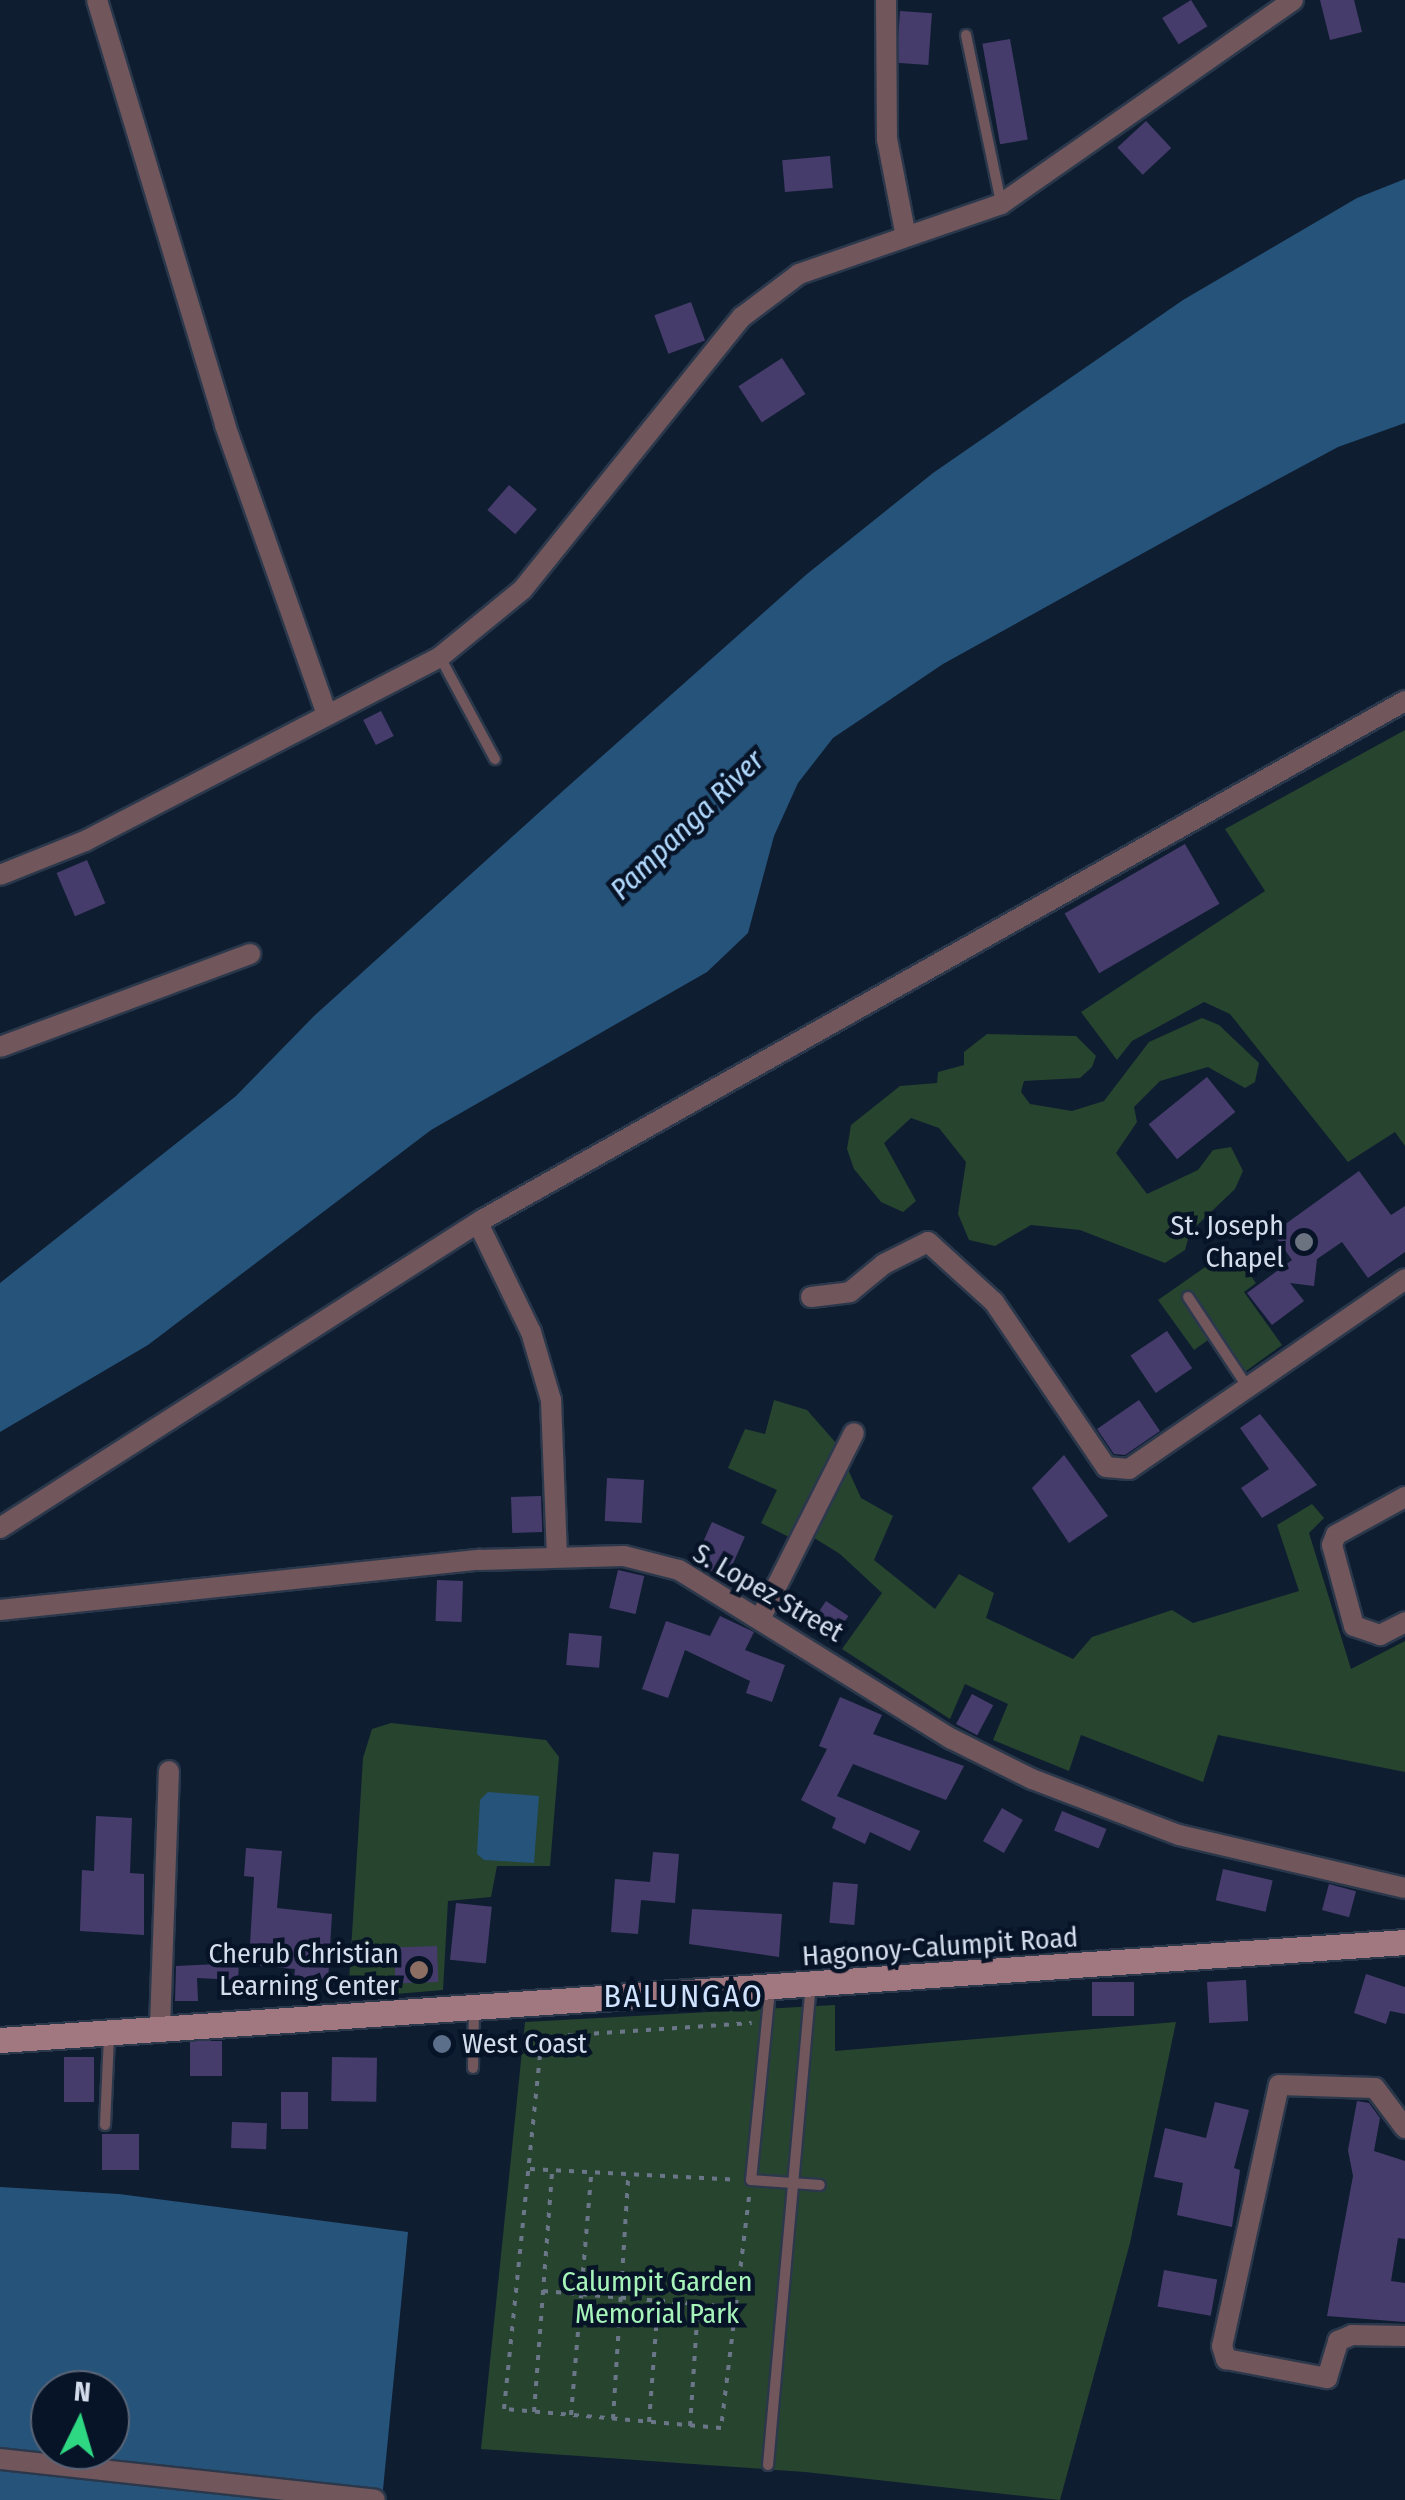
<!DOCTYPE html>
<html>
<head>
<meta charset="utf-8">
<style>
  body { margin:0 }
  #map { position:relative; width:1405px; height:2500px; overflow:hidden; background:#0f1d31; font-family:"Fira Sans Condensed",sans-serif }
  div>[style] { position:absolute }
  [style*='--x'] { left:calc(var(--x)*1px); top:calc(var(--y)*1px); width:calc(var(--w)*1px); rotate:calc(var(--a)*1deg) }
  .green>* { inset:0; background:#26442e }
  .water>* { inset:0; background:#265379 }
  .building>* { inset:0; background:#463c6c; transform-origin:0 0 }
  .path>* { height:4px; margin-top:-2px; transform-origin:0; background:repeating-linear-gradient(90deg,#6b7789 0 5px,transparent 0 13px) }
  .roads { filter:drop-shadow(2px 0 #2b384b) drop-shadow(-2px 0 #2b384b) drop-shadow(0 2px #2b384b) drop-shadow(0 -2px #2b384b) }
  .lane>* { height:10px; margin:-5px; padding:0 5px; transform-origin:5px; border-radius:5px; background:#71565c }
  .street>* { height:20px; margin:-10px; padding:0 10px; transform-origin:10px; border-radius:10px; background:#71565c }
  .secondary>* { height:25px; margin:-12.5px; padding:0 12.5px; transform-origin:12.5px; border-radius:12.5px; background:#a17780 }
  .dots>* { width:28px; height:28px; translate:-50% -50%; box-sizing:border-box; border:5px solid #071327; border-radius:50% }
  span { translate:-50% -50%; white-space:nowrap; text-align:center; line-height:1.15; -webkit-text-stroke:9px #071327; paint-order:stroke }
  .poi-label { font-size:28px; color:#d4ddec }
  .right { translate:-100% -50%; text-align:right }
  .left { translate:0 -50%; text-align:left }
  .street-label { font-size:28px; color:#d4ddec }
  .park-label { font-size:28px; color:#a7f4ba }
  .water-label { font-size:30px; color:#b2daff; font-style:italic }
  .quarter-label { font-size:32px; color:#cfe2fe; letter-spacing:2.5px }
  .north { position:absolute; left:30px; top:2370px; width:100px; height:100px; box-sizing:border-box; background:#071327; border:2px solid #596476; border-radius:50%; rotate:5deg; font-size:28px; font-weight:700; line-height:40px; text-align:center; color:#d4ddec }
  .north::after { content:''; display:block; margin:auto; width:35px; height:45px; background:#2ed883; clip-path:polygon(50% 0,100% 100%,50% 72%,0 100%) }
</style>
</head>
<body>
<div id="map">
  <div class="green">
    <i style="clip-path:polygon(1405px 730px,1405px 1146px,1395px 1132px,1348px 1162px,1230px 1014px,1204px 1002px,1132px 1041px,1117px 1060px,1081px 1012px,1265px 891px,1225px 829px)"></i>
    <i style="clip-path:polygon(1202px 1018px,1219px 1025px,1259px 1063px,1255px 1082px,1245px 1088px,1208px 1067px,1160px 1081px,1134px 1107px,1137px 1122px,1116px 1153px,1147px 1194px,1198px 1170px,1213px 1150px,1231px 1147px,1243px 1171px,1235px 1189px,1190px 1232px,1185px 1250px,1165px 1263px,1080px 1230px,1031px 1225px,995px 1246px,969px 1240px,958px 1214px,966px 1162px,939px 1128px,911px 1118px,884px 1143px,916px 1201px,903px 1212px,881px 1202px,854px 1169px,847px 1149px,851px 1125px,900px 1086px,937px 1083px,938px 1072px,964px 1065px,964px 1052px,987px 1034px,1076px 1036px,1096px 1056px,1092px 1067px,1080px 1078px,1024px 1081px,1021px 1092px,1030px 1104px,1072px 1111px,1104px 1101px,1149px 1042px)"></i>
    <i style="clip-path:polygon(1231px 1249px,1256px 1283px,1244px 1292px,1282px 1345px,1246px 1371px,1218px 1333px,1194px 1350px,1158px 1300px)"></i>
    <i style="clip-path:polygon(774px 1400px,807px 1410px,836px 1443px,861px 1498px,893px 1516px,874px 1560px,935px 1609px,959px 1574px,994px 1593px,986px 1618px,1073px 1659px,1092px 1637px,1172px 1610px,1193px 1623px,1299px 1591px,1277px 1525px,1312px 1504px,1324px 1518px,1309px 1533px,1351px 1669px,1405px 1641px,1405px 1772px,1218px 1735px,1203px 1782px,1081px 1735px,1069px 1771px,993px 1740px,1008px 1704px,965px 1684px,950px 1719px,842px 1649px,882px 1593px,840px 1554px,803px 1531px,795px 1540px,761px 1523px,777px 1490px,728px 1468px,745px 1429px,765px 1434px)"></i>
    <i style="clip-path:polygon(391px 1723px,546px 1740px,559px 1757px,550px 1866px,497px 1866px,491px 1897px,448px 1901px,443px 1990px,348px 1998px,363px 1758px,372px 1729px)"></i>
    <i style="clip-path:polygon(835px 2005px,835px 2051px,1176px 2022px,1130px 2243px,1060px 2500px,805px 2472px,481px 2449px,525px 2022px)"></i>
  </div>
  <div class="water">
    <i style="clip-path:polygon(1405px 179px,1405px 423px,1338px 447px,1221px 510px,943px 664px,833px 738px,798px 783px,774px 836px,748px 933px,707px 972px,431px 1130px,148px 1345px,0 1432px,0 1283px,236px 1096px,314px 1016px,564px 790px,807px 574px,933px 473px,1183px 300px,1357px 198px)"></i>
    <i style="clip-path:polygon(488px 1792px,539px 1796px,534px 1863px,484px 1860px,477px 1854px,480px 1800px)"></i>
    <i style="clip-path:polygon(evenodd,0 2187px,119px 2194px,408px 2232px,382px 2500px,0 2500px,0 2187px,50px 2390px,110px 2390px,110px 2450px,50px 2450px,50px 2390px)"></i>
  </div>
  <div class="building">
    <i style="left:1191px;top:0;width:31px;height:34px;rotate:58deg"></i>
    <i style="clip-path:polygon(1320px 0,1354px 0,1362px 32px,1330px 40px)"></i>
    <i style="left:900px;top:11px;width:32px;height:52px;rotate:4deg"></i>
    <i style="left:1010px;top:39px;width:102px;height:28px;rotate:80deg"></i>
    <i style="left:1146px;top:121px;width:37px;height:39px;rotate:47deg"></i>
    <i style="left:830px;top:156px;width:32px;height:48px;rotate:85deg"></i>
    <i style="left:691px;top:302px;width:41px;height:39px;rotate:70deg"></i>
    <i style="left:782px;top:358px;width:43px;height:52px;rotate:57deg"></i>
    <i style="left:509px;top:485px;width:37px;height:33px;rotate:41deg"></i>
    <i style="left:381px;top:711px;width:28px;height:20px;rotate:63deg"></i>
    <i style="left:1185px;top:844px;width:69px;height:139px;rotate:60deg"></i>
    <i style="left:87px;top:860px;width:47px;height:33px;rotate:67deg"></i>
    <i style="left:1207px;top:1077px;width:45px;height:75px;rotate:51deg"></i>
    <i style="clip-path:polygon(1359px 1171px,1391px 1215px,1405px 1206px,1405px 1252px,1368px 1278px,1342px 1242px,1317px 1259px,1314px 1286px,1290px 1283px,1304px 1301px,1272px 1325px,1247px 1293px,1292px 1260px,1273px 1233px)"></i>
    <i style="left:1167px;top:1331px;width:45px;height:44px;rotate:56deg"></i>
    <i style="clip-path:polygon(1139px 1400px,1160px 1431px,1125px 1455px,1114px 1454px,1097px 1429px)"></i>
    <i style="clip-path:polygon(1260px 1414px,1317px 1485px,1262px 1518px,1241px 1488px,1269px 1469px,1240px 1428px)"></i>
    <i style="clip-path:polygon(1064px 1455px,1108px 1516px,1069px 1543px,1032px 1488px)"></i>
    <i style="left:607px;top:1478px;width:37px;height:43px;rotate:3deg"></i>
    <i style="left:541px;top:1496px;width:36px;height:30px;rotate:88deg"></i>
    <i style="left:712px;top:1522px;width:36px;height:45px;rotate:24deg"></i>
    <i style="left:618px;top:1570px;width:27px;height:39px;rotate:13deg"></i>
    <i style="left:437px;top:1580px;width:26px;height:41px;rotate:2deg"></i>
    <i style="left:826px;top:1601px;width:27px;height:32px;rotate:34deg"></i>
    <i style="clip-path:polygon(720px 1616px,754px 1632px,745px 1650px,785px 1665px,772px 1702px,746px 1693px,750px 1681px,685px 1650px,668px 1698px,642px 1689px,666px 1621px,710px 1636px)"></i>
    <i style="left:569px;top:1633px;width:33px;height:32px;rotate:5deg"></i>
    <i style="left:972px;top:1694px;width:24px;height:34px;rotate:28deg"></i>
    <i style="clip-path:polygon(840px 1697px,882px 1715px,873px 1734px,964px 1766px,946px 1800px,853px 1764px,837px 1796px,920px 1831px,910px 1851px,870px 1832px,865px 1844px,832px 1828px,836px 1818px,801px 1800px,827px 1749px,819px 1746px)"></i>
    <i style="left:1002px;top:1808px;width:24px;height:38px;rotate:30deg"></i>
    <i style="left:1062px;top:1811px;width:48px;height:21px;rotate:22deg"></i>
    <i style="clip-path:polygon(96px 1816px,132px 1818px,130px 1873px,144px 1874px,144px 1935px,80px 1931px,82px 1870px,94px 1871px)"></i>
    <i style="clip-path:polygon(246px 1848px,282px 1851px,277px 1908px,332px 1914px,328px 1981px,294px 1980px,295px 1969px,260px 1966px,260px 1944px,250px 1944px,254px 1877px,244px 1876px)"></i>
    <i style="clip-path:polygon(653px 1852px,679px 1854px,675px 1903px,641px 1900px,638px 1934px,611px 1932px,615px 1879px,650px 1882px)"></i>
    <i style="left:1223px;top:1869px;width:51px;height:32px;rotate:13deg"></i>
    <i style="left:833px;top:1882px;width:25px;height:41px;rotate:5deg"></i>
    <i style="left:1329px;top:1884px;width:28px;height:27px;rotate:15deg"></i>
    <i style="left:456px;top:1903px;width:36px;height:57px;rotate:6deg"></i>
    <i style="clip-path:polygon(692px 1909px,782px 1914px,779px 1957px,689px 1944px)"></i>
    <i style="left:437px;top:1946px;width:36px;height:43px;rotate:88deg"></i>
    <i style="clip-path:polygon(239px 1963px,238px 1980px,197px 1978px,198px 2001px,175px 2001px,176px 1966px)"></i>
    <i style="clip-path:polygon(1366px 1974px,1405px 1987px,1405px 2014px,1390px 2011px,1386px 2024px,1354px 2013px)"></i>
    <i style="left:1246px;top:1980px;width:41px;height:39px;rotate:87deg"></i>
    <i style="left:1092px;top:1982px;width:42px;height:34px"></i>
    <i style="left:222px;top:2041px;width:35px;height:32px;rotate:90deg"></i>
    <i style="left:64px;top:2057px;width:30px;height:45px"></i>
    <i style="left:332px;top:2057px;width:45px;height:44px;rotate:1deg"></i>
    <i style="left:281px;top:2092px;width:27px;height:37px"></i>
    <i style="clip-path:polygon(1357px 2101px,1369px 2103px,1380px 2118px,1374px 2151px,1405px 2161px,1405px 2239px,1398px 2238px,1391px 2281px,1405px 2283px,1405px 2322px,1327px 2316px,1353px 2176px,1348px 2150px)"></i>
    <i style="clip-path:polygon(1215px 2102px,1249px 2110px,1234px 2168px,1240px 2170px,1232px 2227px,1177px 2215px,1183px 2183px,1154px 2177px,1165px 2128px,1206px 2138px)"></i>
    <i style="left:232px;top:2122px;width:35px;height:26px;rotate:2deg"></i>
    <i style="left:102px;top:2134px;width:37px;height:36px"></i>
    <i style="left:1164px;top:2270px;width:54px;height:37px;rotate:10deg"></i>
  </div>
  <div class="path">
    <i style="--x:530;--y:2169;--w:207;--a:3"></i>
    <i style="--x:749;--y:2197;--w:233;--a:96.9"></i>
    <i style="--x:721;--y:2428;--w:218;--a:-175"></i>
    <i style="--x:504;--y:2409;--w:374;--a:-84.2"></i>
    <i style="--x:542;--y:2037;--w:210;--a:-3.8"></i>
    <i style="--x:543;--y:2291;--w:193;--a:4.8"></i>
    <i style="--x:534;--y:2412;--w:241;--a:-85.7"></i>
    <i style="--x:571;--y:2415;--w:240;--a:-85.2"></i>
    <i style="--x:613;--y:2419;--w:240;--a:-86.4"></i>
    <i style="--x:649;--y:2422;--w:120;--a:-85.7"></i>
    <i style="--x:690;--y:2426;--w:120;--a:-86.2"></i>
  </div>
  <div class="roads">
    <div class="lane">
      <i style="--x:966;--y:35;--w:172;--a:78.2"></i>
      <i style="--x:440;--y:657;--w:116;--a:61.7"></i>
      <i style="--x:1188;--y:1297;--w:107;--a:56.5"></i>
      <i style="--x:770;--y:1990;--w:191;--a:95.7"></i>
      <i style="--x:751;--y:2180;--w:69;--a:4.1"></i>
      <i style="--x:473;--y:2068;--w:59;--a:-89"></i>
      <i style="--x:105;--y:2125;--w:89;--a:-87.4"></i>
      <i style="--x:768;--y:2465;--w:481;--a:-84.9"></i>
    </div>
    <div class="street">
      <i style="--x:97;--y:0;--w:444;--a:73.2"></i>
      <i style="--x:225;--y:425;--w:307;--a:70.6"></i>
      <i style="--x:886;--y:0;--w:139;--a:89.6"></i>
      <i style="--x:887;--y:139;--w:95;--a:79"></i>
      <i style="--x:0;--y:875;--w:92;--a:-21.8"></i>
      <i style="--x:85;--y:841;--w:400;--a:-27.4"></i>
      <i style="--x:440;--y:657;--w:107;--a:-39.3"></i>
      <i style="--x:523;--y:589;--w:349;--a:-51.2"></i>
      <i style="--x:742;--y:317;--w:71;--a:-37"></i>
      <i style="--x:799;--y:274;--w:214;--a:-19.1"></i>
      <i style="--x:1001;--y:204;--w:356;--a:-34.9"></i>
      <i style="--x:0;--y:1047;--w:267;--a:-20.4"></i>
      <i style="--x:478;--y:1223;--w:121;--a:64.1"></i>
      <i style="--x:531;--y:1332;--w:71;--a:73.6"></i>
      <i style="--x:551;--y:1400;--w:156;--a:87.8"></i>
      <i style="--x:811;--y:1297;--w:39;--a:-7"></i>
      <i style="--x:850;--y:1292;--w:44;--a:-39.5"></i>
      <i style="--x:884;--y:1264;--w:49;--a:-26.6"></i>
      <i style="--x:928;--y:1242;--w:89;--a:42.3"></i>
      <i style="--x:994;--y:1302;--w:199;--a:55.8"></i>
      <i style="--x:1106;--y:1467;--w:23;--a:5"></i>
      <i style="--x:1129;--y:1469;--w:335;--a:-34.5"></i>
      <i style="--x:1405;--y:1497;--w:79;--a:151.2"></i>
      <i style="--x:1336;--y:1535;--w:11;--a:112"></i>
      <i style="--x:1332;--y:1545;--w:84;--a:74.8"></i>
      <i style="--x:1354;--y:1626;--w:28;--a:19"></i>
      <i style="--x:1380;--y:1635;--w:28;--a:-27"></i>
      <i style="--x:0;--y:1528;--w:572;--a:-32.58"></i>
      <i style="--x:482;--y:1220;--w:1059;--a:-29.35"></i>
      <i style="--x:0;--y:1610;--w:482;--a:-6"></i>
      <i style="--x:479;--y:1560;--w:145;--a:-1.6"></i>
      <i style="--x:624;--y:1556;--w:57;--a:14.3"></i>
      <i style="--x:679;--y:1570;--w:321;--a:31.8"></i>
      <i style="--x:952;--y:1739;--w:89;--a:26.6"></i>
      <i style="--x:1032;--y:1779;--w:157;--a:20.9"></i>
      <i style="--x:1179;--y:1835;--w:232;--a:13.2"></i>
      <i style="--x:761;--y:1617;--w:206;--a:-63.2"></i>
      <i style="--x:160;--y:2027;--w:256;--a:-88"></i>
      <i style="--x:1405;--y:2128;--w:50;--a:-126.9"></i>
      <i style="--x:1375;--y:2088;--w:96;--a:-178.2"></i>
      <i style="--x:1279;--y:2085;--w:267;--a:102.3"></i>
      <i style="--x:1222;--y:2346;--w:14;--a:73"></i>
      <i style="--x:1226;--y:2359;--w:103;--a:10.7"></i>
      <i style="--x:1327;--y:2378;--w:39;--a:-73"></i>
      <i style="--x:1338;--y:2341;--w:15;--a:-23"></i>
      <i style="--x:1352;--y:2335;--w:53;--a:1.1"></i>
      <i style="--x:0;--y:2459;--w:377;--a:6.2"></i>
    </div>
    <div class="secondary">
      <i style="--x:0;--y:2040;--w:1408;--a:-3.99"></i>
    </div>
  </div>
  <div class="dots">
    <i style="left:1304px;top:1242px;background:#6b7280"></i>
    <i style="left:419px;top:1970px;background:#8d6e63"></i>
    <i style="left:442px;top:2044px;background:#5c6f8a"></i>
  </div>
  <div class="poi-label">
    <span class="right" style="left:1284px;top:1242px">St. Joseph<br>Chapel</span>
    <span class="right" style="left:399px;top:1970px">Cherub Christian<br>Learning Center</span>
    <span class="left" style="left:462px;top:2044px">West Coast</span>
  </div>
  <div class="street-label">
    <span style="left:768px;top:1593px;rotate:30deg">S. Lopez Street</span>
    <span style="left:940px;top:1947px;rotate:-4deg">Hagonoy-Calumpit Road</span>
  </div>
  <div class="park-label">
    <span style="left:657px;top:2298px">Calumpit Garden<br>Memorial Park</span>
  </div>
  <div class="water-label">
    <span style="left:687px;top:825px;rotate:-44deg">Pampanga River</span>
  </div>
  <div class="quarter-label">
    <span style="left:684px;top:1996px">BALUNGAO</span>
  </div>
  <div class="north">N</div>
</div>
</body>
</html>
